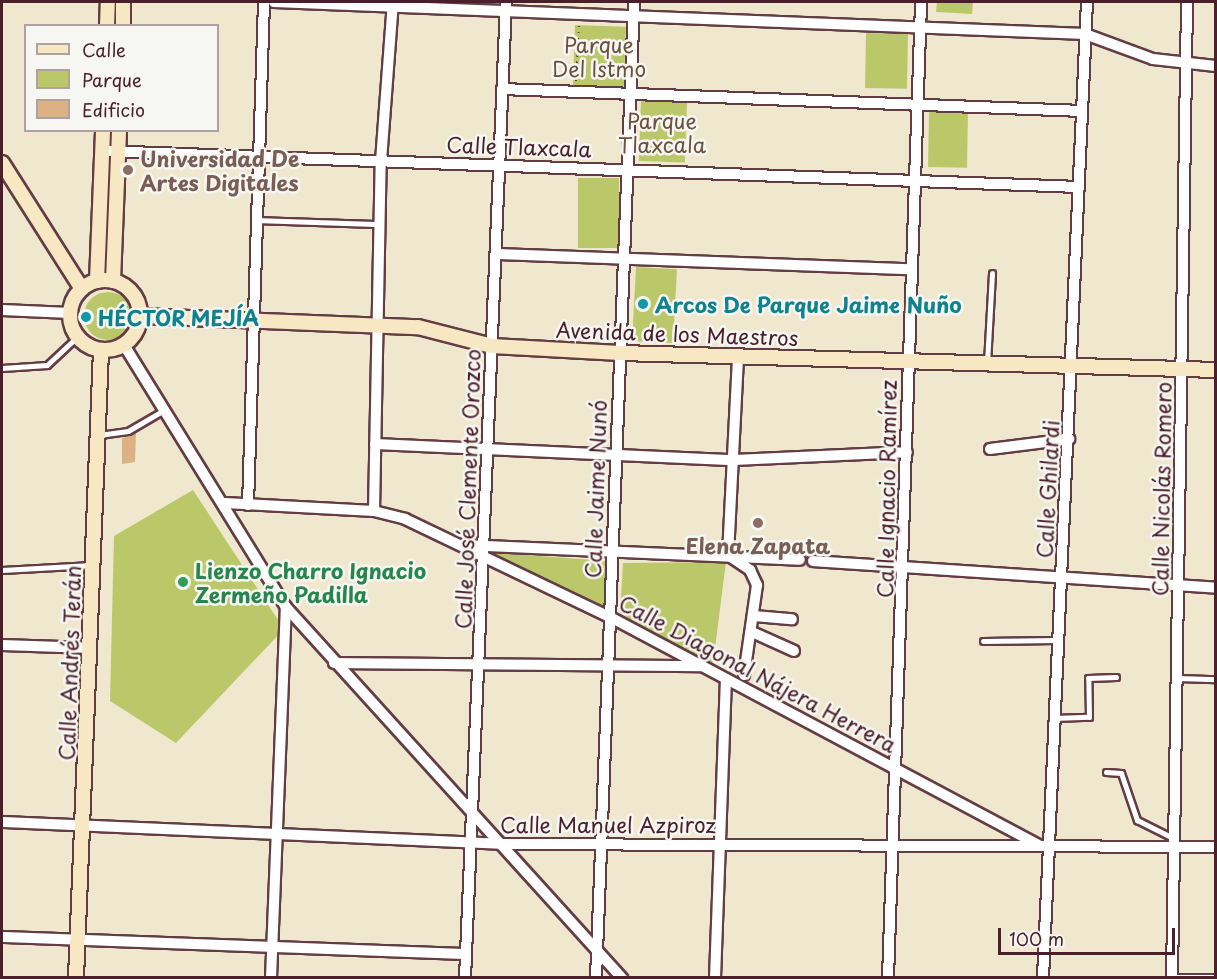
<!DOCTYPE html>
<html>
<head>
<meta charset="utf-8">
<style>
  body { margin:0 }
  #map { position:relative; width:1217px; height:979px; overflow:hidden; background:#f0e7cf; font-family:"Playpen Sans",sans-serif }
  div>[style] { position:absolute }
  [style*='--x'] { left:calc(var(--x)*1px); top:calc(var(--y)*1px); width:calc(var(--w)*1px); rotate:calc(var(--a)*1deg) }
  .green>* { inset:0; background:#bbc86a; transform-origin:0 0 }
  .round { border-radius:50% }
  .building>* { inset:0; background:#dcb183 }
  .path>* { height:2px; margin-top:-1px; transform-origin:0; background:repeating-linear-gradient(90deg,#633d44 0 1.5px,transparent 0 6px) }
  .roads { filter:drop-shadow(2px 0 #633d44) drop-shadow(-2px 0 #633d44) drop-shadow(0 2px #633d44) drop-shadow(0 -2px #633d44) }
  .lane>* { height:5px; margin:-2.5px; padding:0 2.5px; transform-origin:2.5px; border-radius:2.5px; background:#fff }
  .street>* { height:10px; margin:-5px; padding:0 5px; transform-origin:5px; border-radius:5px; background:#fff }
  .secondary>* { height:14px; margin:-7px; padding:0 7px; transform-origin:7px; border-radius:7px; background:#f7e8c3 }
  .secondary>.ring { margin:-7px; padding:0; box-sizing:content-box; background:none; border:14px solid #f7e8c3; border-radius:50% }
  .dots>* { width:16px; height:16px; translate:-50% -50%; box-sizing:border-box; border:3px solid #f6f6f2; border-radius:50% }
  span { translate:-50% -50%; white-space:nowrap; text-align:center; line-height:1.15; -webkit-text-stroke:5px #f6f6f2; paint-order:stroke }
  .park-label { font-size:21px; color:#6c523e }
  .street-label { font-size:21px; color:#4a1f2b }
  .education-label { font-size:21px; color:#785e54; font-weight:700 }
  .left { translate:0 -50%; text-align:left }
  .culture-label { font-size:21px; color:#0d838f; font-weight:700 }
  .leisure-label { font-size:21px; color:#27864d; font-weight:700 }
  .frame { position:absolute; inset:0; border:3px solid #4a1f2b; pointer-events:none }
  .legend { position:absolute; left:24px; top:24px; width:195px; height:108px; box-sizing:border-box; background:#f6f6f2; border:2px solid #b1a0a2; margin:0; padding:8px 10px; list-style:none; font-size:18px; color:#4a1f2b }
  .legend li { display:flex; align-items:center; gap:12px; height:30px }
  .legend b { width:30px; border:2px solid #b1a0a2 }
  .scale { position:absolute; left:998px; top:928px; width:177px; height:27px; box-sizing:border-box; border:3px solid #4a1f2b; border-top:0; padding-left:8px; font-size:18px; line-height:21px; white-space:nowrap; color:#4a1f2b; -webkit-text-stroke:4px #f6f6f2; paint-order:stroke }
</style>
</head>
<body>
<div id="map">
  <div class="green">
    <i style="clip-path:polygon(937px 2px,973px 2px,972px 14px,936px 12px)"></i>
    <i style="left:575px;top:25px;width:51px;height:60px;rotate:2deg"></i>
    <i style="left:866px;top:33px;width:42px;height:55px;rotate:1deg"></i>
    <i style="left:641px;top:101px;width:46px;height:60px;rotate:2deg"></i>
    <i style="left:929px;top:111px;width:39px;height:56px;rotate:1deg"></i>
    <i style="left:578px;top:178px;width:41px;height:70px"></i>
    <i style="left:636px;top:267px;width:41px;height:74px;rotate:3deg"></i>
    <i class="round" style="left:84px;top:292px;width:48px;height:48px"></i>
    <i style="clip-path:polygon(193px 490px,284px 629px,176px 743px,110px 701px,114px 536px)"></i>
    <i style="clip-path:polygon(489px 552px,606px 561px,605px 609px,488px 557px)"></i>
    <i style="clip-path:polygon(726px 562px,713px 664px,620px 614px,623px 563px)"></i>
  </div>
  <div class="building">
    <i style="clip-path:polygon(136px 433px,135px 462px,122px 464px,122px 438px)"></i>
  </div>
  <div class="path">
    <i style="--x:576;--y:81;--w:57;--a:-87"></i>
  </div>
  <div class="roads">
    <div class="lane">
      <i style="--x:257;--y:220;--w:123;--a:1.9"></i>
      <i style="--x:987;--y:363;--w:90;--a:-86.8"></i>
      <i style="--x:2;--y:368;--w:45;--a:-3.8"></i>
      <i style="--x:47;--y:365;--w:41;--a:-43"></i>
      <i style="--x:99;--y:435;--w:29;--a:-8"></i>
      <i style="--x:128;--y:431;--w:42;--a:-30.3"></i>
      <i style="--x:2;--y:570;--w:90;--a:-3.2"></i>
      <i style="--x:983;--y:641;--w:74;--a:-0.8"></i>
      <i style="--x:1178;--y:678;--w:38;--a:2"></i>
      <i style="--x:1053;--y:718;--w:36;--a:-2"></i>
      <i style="--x:1089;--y:717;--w:39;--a:-91"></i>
      <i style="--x:1088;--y:678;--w:28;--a:-2"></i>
      <i style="--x:1106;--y:772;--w:15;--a:4"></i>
      <i style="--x:1121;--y:773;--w:50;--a:71.2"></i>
      <i style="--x:1137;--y:820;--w:42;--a:26.6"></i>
      <i style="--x:1172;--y:977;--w:44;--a:0"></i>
    </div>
    <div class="street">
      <i style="--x:274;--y:2;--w:812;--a:2.26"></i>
      <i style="--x:1085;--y:34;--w:72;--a:20.2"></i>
      <i style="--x:1153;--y:59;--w:63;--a:6.3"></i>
      <i style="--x:502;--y:89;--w:580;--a:2.17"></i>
      <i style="--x:102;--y:151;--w:978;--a:2.11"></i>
      <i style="--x:496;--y:254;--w:415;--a:2.1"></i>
      <i style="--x:2;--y:310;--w:68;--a:2.5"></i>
      <i style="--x:124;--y:345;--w:308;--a:58.3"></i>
      <i style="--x:286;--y:607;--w:501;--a:47.83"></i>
      <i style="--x:375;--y:444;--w:359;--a:2.6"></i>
      <i style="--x:734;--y:460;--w:173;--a:-2.6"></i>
      <i style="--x:990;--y:449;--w:80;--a:-7.2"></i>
      <i style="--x:225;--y:503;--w:149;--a:3.1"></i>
      <i style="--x:374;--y:511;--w:32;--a:14"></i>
      <i style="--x:405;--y:519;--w:227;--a:25.6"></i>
      <i style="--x:610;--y:617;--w:484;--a:28"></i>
      <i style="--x:248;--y:505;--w:503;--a:-88.18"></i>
      <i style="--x:374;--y:511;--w:350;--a:-88.9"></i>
      <i style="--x:381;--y:161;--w:159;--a:-85.7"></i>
      <i style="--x:463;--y:545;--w:337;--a:2.5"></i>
      <i style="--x:728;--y:555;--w:198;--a:-87.1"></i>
      <i style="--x:728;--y:555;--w:27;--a:34"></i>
      <i style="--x:750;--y:570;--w:17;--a:65"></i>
      <i style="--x:757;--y:585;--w:91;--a:98.2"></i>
      <i style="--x:813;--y:561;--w:404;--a:3.8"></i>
      <i style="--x:754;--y:616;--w:38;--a:5"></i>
      <i style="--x:752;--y:632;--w:46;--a:24.3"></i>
      <i style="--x:2;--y:645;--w:89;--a:1.9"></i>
      <i style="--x:334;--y:663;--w:366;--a:0.5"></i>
      <i style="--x:2;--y:822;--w:499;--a:2.5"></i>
      <i style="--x:501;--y:844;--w:715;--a:0.24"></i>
      <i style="--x:2;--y:937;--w:464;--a:2.1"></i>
      <i style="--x:271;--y:978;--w:371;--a:-87.7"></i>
      <i style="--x:465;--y:978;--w:977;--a:-87.59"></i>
      <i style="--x:596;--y:978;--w:977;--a:-87.77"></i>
      <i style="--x:715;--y:978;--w:298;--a:-87.9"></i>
      <i style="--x:888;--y:978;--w:977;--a:-88.06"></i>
      <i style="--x:1043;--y:978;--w:977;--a:-87.42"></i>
      <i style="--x:1172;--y:978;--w:976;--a:-89.12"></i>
    </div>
    <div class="secondary">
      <i style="--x:107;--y:26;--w:24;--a:-88"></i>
      <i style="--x:123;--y:26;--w:24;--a:-90"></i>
      <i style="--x:2;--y:163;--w:149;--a:57.6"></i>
      <i class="ring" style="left:70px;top:280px;width:56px;height:56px"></i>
      <i style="--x:97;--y:281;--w:151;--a:-87.7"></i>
      <i style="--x:113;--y:281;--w:151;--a:-87.7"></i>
      <i style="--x:140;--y:316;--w:278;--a:2.3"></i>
      <i style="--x:418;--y:327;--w:76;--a:14.4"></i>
      <i style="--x:492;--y:346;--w:128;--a:3.1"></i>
      <i style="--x:620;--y:353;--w:596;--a:1.63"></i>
      <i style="--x:76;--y:978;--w:628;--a:-87.72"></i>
    </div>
  </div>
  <div class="dots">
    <i style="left:128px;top:170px;background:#8d6e63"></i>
    <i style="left:643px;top:304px;background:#0f9aa8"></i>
    <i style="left:86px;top:317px;background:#0f9aa8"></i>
    <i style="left:758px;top:523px;background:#8d6e63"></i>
    <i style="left:183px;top:582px;background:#2e9e5b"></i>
  </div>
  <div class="park-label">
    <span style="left:599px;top:56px">Parque<br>Del Istmo</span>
    <span style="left:662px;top:132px">Parque<br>Tlaxcala</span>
  </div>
  <div class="street-label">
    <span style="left:519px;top:146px;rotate:2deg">Calle Tlaxcala</span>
    <span style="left:677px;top:333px;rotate:2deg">Avenida de los Maestros</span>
    <span style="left:467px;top:489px;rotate:-88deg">Calle José Clemente Orozco</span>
    <span style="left:595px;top:489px;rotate:-88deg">Calle Jaime Nunó</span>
    <span style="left:886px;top:489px;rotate:-89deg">Calle Ignacio Ramírez</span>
    <span style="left:1047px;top:489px;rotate:-87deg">Calle Ghilardi</span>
    <span style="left:1161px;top:489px;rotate:-89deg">Calle Nicolás Romero</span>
    <span style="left:69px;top:663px;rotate:-88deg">Calle Andrés Terán</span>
    <span style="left:758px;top:673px;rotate:28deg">Calle Diagonal Nájera Herrera</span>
    <span style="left:608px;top:824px">Calle Manuel Azpiroz</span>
  </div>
  <div class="education-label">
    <span class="left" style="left:140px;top:170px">Universidad De<br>Artes Digitales</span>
    <span style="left:758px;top:545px">Elena Zapata</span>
  </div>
  <div class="culture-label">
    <span class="left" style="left:655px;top:304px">Arcos De Parque Jaime Nuño</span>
    <span class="left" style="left:98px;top:317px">HÉCTOR MEJÍA</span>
  </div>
  <div class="leisure-label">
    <span class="left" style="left:195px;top:582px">Lienzo Charro Ignacio<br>Zermeño Padilla</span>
  </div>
  <div class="frame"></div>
  <ul class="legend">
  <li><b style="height:8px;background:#f7e8c3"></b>Calle</li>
  <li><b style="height:16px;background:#bbc86a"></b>Parque</li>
  <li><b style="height:16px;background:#dcb183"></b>Edificio</li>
  </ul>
  <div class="scale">100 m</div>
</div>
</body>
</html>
